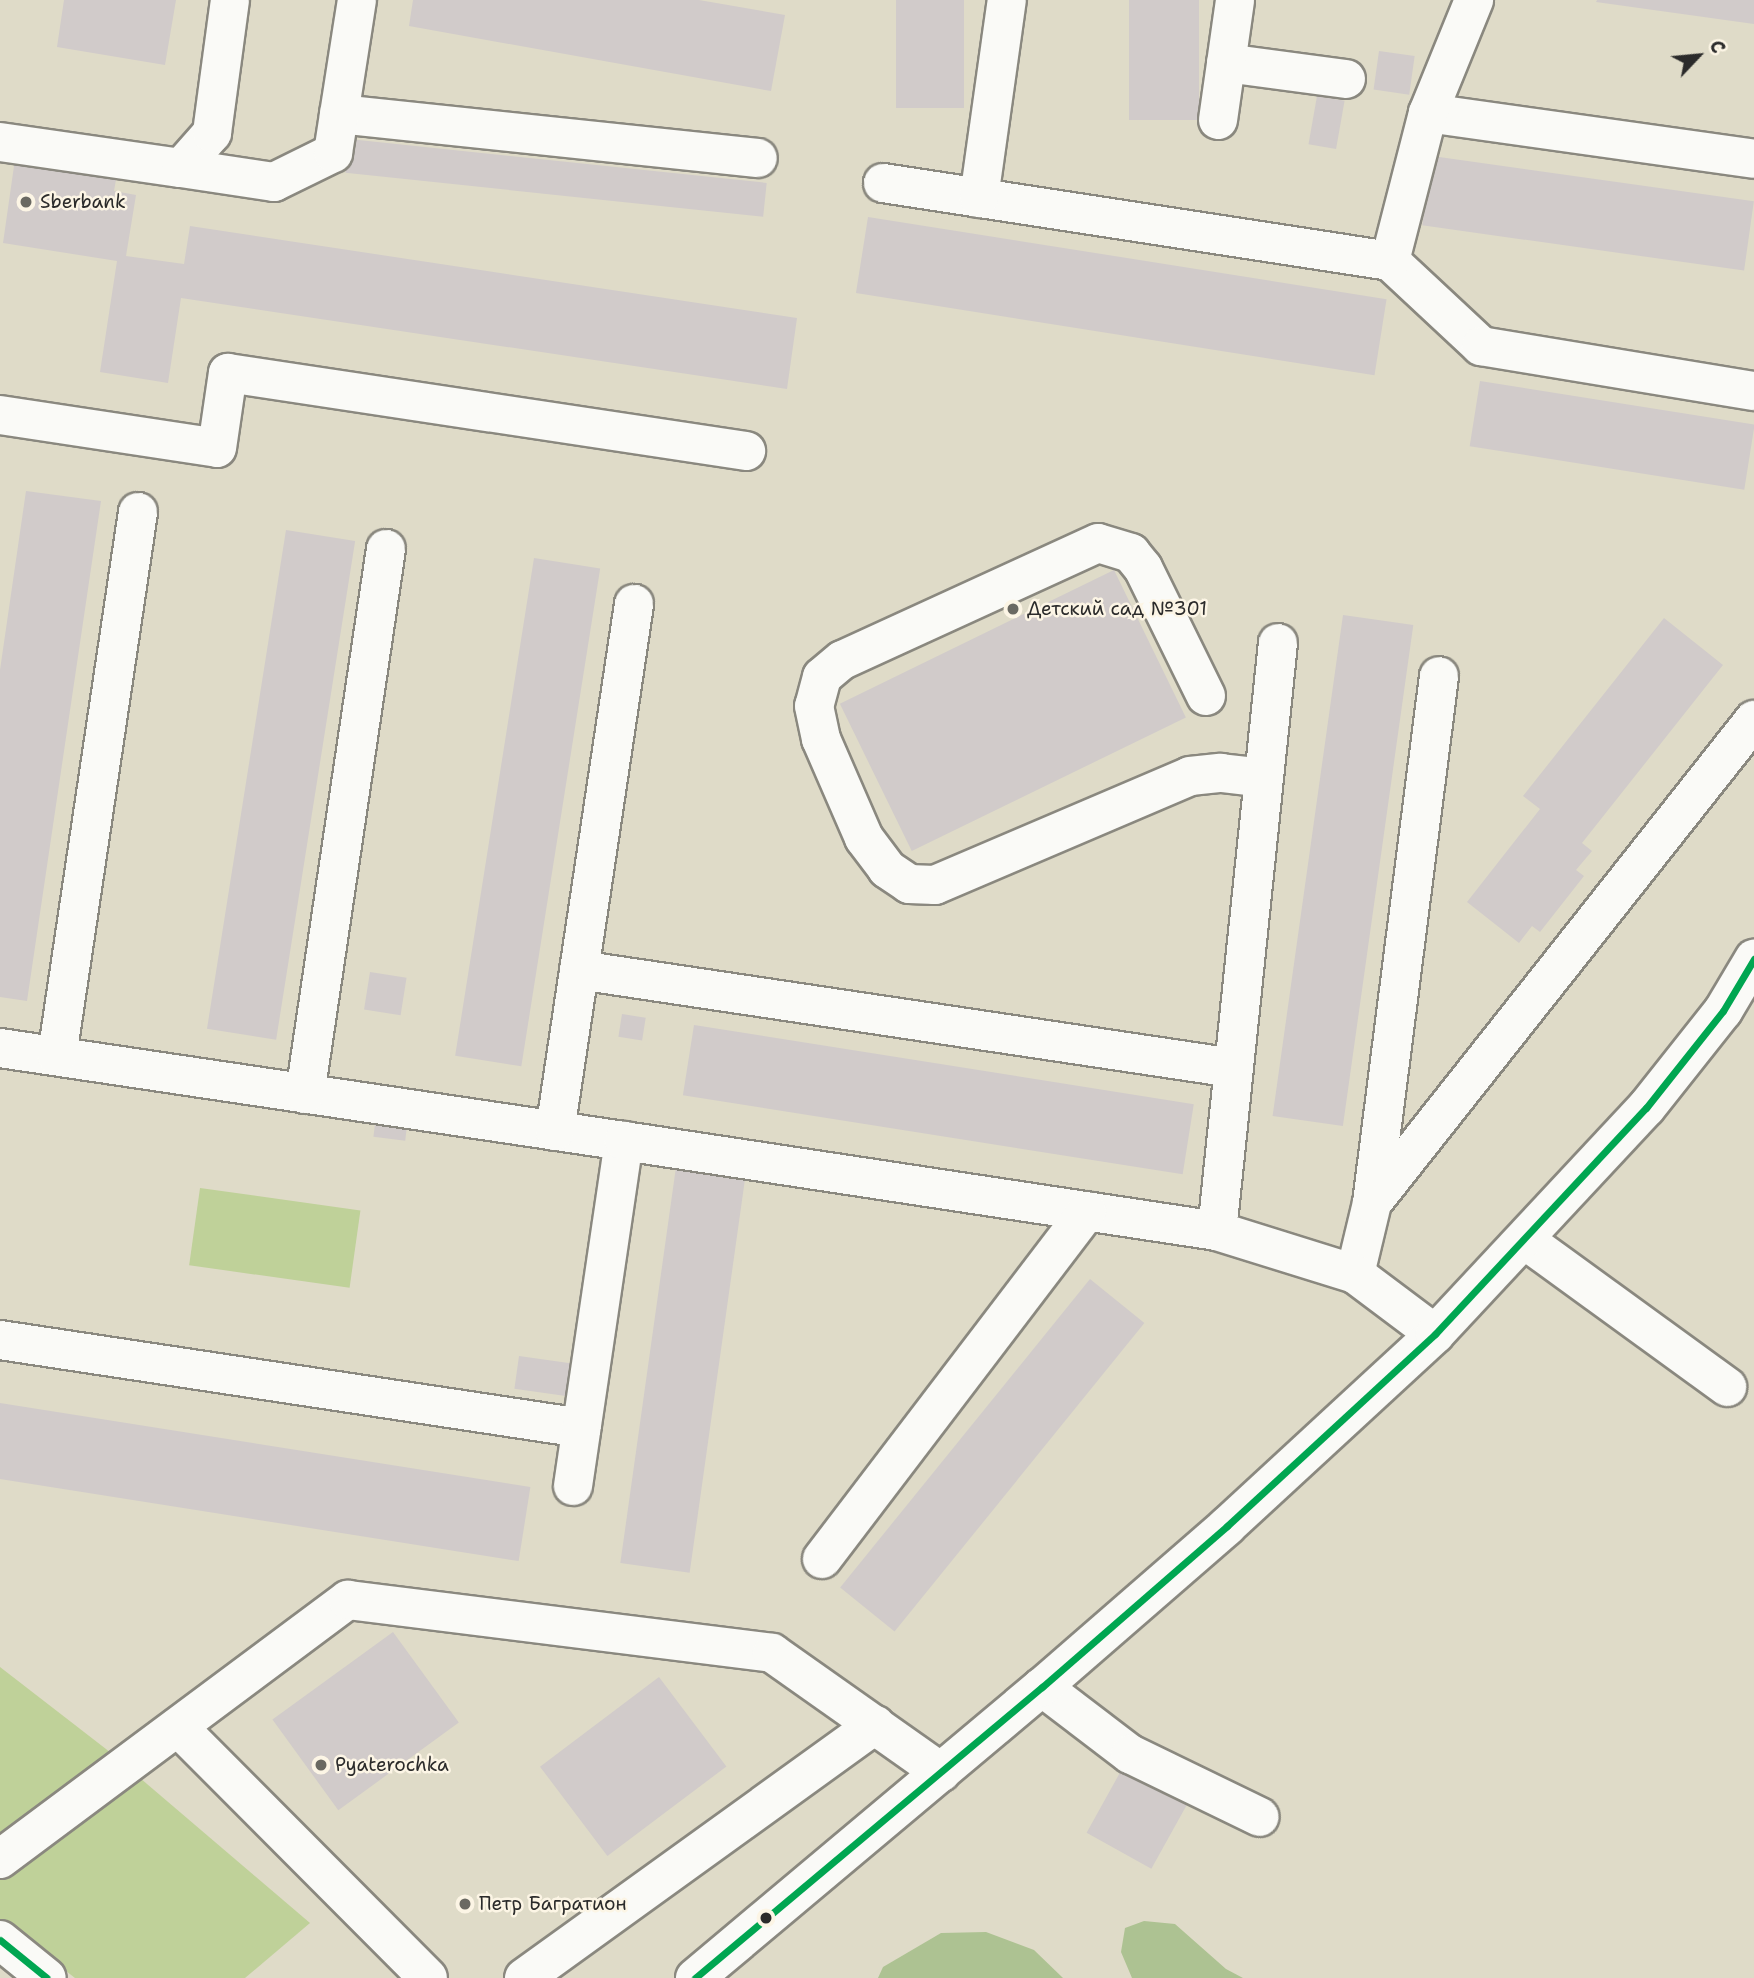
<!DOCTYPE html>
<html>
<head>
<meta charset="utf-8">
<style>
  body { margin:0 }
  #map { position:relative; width:1754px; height:1978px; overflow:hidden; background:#dfdbc8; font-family:"Shantell Sans",sans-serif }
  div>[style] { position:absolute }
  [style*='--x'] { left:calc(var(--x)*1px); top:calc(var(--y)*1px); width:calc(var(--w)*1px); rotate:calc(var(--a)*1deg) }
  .green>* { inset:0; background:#bfd199; transform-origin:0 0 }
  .forest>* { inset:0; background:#adc292 }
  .building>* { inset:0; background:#d1cbca; transform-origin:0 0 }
  .roads { filter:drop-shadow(2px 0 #8a887f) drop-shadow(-2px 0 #8a887f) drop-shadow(0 2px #8a887f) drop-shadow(0 -2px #8a887f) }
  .minor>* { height:38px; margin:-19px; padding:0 19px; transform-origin:19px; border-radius:19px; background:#fafaf7 }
  .bus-1>* { height:7px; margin:-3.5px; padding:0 3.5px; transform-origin:3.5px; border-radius:3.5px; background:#00a651 }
  .dots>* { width:19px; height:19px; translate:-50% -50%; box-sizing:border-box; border:4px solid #fcf5e5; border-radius:50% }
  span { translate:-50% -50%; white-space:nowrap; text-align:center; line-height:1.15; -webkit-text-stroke:5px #fcf5e5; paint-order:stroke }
  .poi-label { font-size:19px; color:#2b2b2b }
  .left { translate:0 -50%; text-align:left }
  .north { position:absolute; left:1663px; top:21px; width:70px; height:70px; -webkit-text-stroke:5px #fcf5e5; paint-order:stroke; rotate:64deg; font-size:19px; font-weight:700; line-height:28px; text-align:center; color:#2b2b2b }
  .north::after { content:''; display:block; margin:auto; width:24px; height:32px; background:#2b2b2b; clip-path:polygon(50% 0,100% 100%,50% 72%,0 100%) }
</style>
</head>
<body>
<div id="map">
  <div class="green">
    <i style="left:200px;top:1188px;width:162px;height:78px;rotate:8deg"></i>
    <i style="clip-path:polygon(0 1667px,106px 1749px,310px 1923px,245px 1978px,75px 1978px,0 1920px)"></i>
  </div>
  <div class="forest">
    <i style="clip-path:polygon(1144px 1921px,1175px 1924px,1226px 1969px,1243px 1978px,1132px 1978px,1121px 1952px,1125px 1928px)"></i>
    <i style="clip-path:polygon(986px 1932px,1034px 1950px,1063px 1978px,878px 1978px,883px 1967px,941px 1933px)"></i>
  </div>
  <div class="building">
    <i style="clip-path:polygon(64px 0,176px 0,165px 65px,57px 47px)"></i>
    <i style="clip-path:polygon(413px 0,699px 0,785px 15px,771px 91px,409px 26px)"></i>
    <i style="left:896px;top:0;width:68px;height:108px"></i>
    <i style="left:1129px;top:0;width:70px;height:120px"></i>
    <i style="clip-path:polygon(1754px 0,1754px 24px,1596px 2px,1597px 0)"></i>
    <i style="left:1379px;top:51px;width:36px;height:39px;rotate:8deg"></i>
    <i style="left:1317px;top:96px;width:28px;height:49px;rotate:10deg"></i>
    <i style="left:349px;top:139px;width:420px;height:34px;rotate:6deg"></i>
    <i style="left:1432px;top:156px;width:325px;height:70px;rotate:8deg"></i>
    <i style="clip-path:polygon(15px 159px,117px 174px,114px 191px,136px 195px,126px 256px,184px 264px,190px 226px,797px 318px,787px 389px,181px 298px,168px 383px,100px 372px,117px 261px,3px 243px)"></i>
    <i style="left:868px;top:217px;width:525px;height:77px;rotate:9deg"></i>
    <i style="left:1480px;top:381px;width:278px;height:66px;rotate:9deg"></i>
    <i style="clip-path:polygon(26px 491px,101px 501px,27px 1001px,0 997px,0 670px)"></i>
    <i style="left:286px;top:530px;width:70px;height:505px;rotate:9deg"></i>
    <i style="left:534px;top:558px;width:67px;height:504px;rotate:9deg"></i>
    <i style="left:1114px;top:570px;width:164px;height:305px;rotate:64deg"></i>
    <i style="left:1343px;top:615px;width:71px;height:506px;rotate:8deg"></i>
    <i style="clip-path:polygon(1664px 618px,1723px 665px,1582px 843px,1592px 851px,1576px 870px,1584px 876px,1540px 932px,1532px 926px,1519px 943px,1467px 902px,1540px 809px,1523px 796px)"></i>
    <i style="left:370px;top:972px;width:37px;height:38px;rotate:9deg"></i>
    <i style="left:622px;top:1014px;width:24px;height:23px;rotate:9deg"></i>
    <i style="left:694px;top:1025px;width:506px;height:71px;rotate:9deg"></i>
    <i style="left:376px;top:1116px;width:32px;height:21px;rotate:7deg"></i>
    <i style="left:676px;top:1167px;width:70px;height:400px;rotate:8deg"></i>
    <i style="left:1090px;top:1279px;width:70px;height:397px;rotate:39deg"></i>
    <i style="left:519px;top:1356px;width:59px;height:33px;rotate:8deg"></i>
    <i style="left:0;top:1403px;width:537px;height:75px;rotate:9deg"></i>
    <i style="left:393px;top:1632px;width:112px;height:149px;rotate:54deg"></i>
    <i style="left:659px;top:1677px;width:112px;height:149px;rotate:53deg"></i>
    <i style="left:1122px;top:1769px;width:74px;height:73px;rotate:29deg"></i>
  </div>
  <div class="roads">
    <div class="minor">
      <i style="--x:1226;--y:63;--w:121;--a:7.6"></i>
      <i style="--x:1428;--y:113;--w:329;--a:8"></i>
      <i style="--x:339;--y:114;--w:421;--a:6"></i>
      <i style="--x:1218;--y:120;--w:121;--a:-81.9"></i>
      <i style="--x:0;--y:142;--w:183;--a:8.2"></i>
      <i style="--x:181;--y:168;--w:47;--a:-48.5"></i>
      <i style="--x:212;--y:133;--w:134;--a:-82.3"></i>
      <i style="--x:181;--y:168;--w:94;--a:8.6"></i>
      <i style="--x:274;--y:182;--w:66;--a:-26.2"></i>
      <i style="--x:333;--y:153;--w:155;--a:-81.1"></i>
      <i style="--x:883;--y:183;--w:513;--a:8.75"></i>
      <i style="--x:1390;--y:261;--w:125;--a:43"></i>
      <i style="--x:1481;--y:346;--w:277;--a:9.4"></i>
      <i style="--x:979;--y:198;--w:200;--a:-82"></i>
      <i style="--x:1390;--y:261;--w:153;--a:-75.6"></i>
      <i style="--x:1428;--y:113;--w:122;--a:-67.8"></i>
      <i style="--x:0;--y:415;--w:219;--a:8.6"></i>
      <i style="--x:217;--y:448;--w:76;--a:-81.7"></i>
      <i style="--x:228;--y:373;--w:524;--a:8.56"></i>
      <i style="--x:1206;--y:696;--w:143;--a:-116.2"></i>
      <i style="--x:1143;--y:568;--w:19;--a:-129"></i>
      <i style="--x:1131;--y:553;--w:34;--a:-163"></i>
      <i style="--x:1098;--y:543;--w:281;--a:155.4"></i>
      <i style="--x:842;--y:660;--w:26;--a:140"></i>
      <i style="--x:822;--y:677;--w:30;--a:105"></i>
      <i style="--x:814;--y:706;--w:34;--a:78"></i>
      <i style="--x:821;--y:739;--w:108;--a:66.5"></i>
      <i style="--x:864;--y:838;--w:39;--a:53"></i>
      <i style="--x:887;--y:869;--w:27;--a:34"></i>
      <i style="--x:909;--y:884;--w:26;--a:2"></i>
      <i style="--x:935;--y:885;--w:277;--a:-23.1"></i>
      <i style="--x:1190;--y:776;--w:31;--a:-6"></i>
      <i style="--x:1221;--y:773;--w:43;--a:6.6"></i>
      <i style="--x:579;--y:970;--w:661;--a:8.52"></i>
      <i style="--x:0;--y:1048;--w:631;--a:8.48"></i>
      <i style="--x:57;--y:1056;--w:550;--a:-81.53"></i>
      <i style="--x:305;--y:1094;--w:551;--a:-81.55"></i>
      <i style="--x:555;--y:1131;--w:533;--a:-81.47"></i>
      <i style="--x:1372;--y:1203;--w:616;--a:-51.66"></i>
      <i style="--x:1217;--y:1231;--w:591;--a:-84.08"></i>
      <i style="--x:1525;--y:1240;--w:250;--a:36"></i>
      <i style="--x:1355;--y:1274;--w:73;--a:-76.5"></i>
      <i style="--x:1372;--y:1203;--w:531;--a:-82.75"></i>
      <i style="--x:0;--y:1340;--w:588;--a:8.61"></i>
      <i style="--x:573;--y:1486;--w:349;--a:-81.6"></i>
      <i style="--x:624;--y:1141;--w:600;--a:8.63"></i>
      <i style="--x:1217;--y:1231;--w:145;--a:17.3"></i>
      <i style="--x:1355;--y:1274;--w:100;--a:36.9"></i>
      <i style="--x:822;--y:1559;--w:437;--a:-52.7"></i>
      <i style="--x:1042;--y:1687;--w:111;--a:37.3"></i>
      <i style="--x:1130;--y:1754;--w:144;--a:25.9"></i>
      <i style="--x:178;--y:1727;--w:354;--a:45.1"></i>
      <i style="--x:0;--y:1859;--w:434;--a:-36.7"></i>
      <i style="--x:348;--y:1600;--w:427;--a:7.1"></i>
      <i style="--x:772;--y:1653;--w:207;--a:35.2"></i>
      <i style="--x:0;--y:1940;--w:60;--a:39"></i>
      <i style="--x:524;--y:1978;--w:433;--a:-35.8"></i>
      <i style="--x:695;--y:1978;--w:453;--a:-40"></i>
      <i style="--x:1042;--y:1687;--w:245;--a:-41"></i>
      <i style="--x:1227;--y:1526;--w:283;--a:-42.7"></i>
      <i style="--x:1435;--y:1334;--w:309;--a:-47"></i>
      <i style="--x:1646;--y:1108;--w:124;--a:-51.6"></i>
      <i style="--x:1723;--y:1011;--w:61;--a:-59.2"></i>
    </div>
  </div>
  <div class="bus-1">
    <i style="--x:0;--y:1940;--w:60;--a:39"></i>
    <i style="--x:695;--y:1978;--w:453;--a:-40"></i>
    <i style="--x:1042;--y:1687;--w:245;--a:-41"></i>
    <i style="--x:1227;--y:1526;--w:283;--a:-42.7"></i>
    <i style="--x:1435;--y:1334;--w:309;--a:-47"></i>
    <i style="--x:1646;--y:1108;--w:124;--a:-51.6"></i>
    <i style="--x:1723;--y:1011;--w:61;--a:-59.2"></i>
  </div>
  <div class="dots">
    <i style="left:26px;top:202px;background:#6a6962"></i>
    <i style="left:1013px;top:609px;background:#6a6962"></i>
    <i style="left:321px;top:1765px;background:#6a6962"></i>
    <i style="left:465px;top:1904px;background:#6a6962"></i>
    <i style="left:766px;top:1918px;background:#2b2b2b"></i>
  </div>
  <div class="poi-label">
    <span class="left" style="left:40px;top:202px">Sberbank</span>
    <span class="left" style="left:1027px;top:609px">Детский сад №301</span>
    <span class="left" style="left:335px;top:1765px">Pyaterochka</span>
    <span class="left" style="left:479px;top:1904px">Петр Багратион</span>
  </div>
  <div class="north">С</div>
</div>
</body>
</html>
